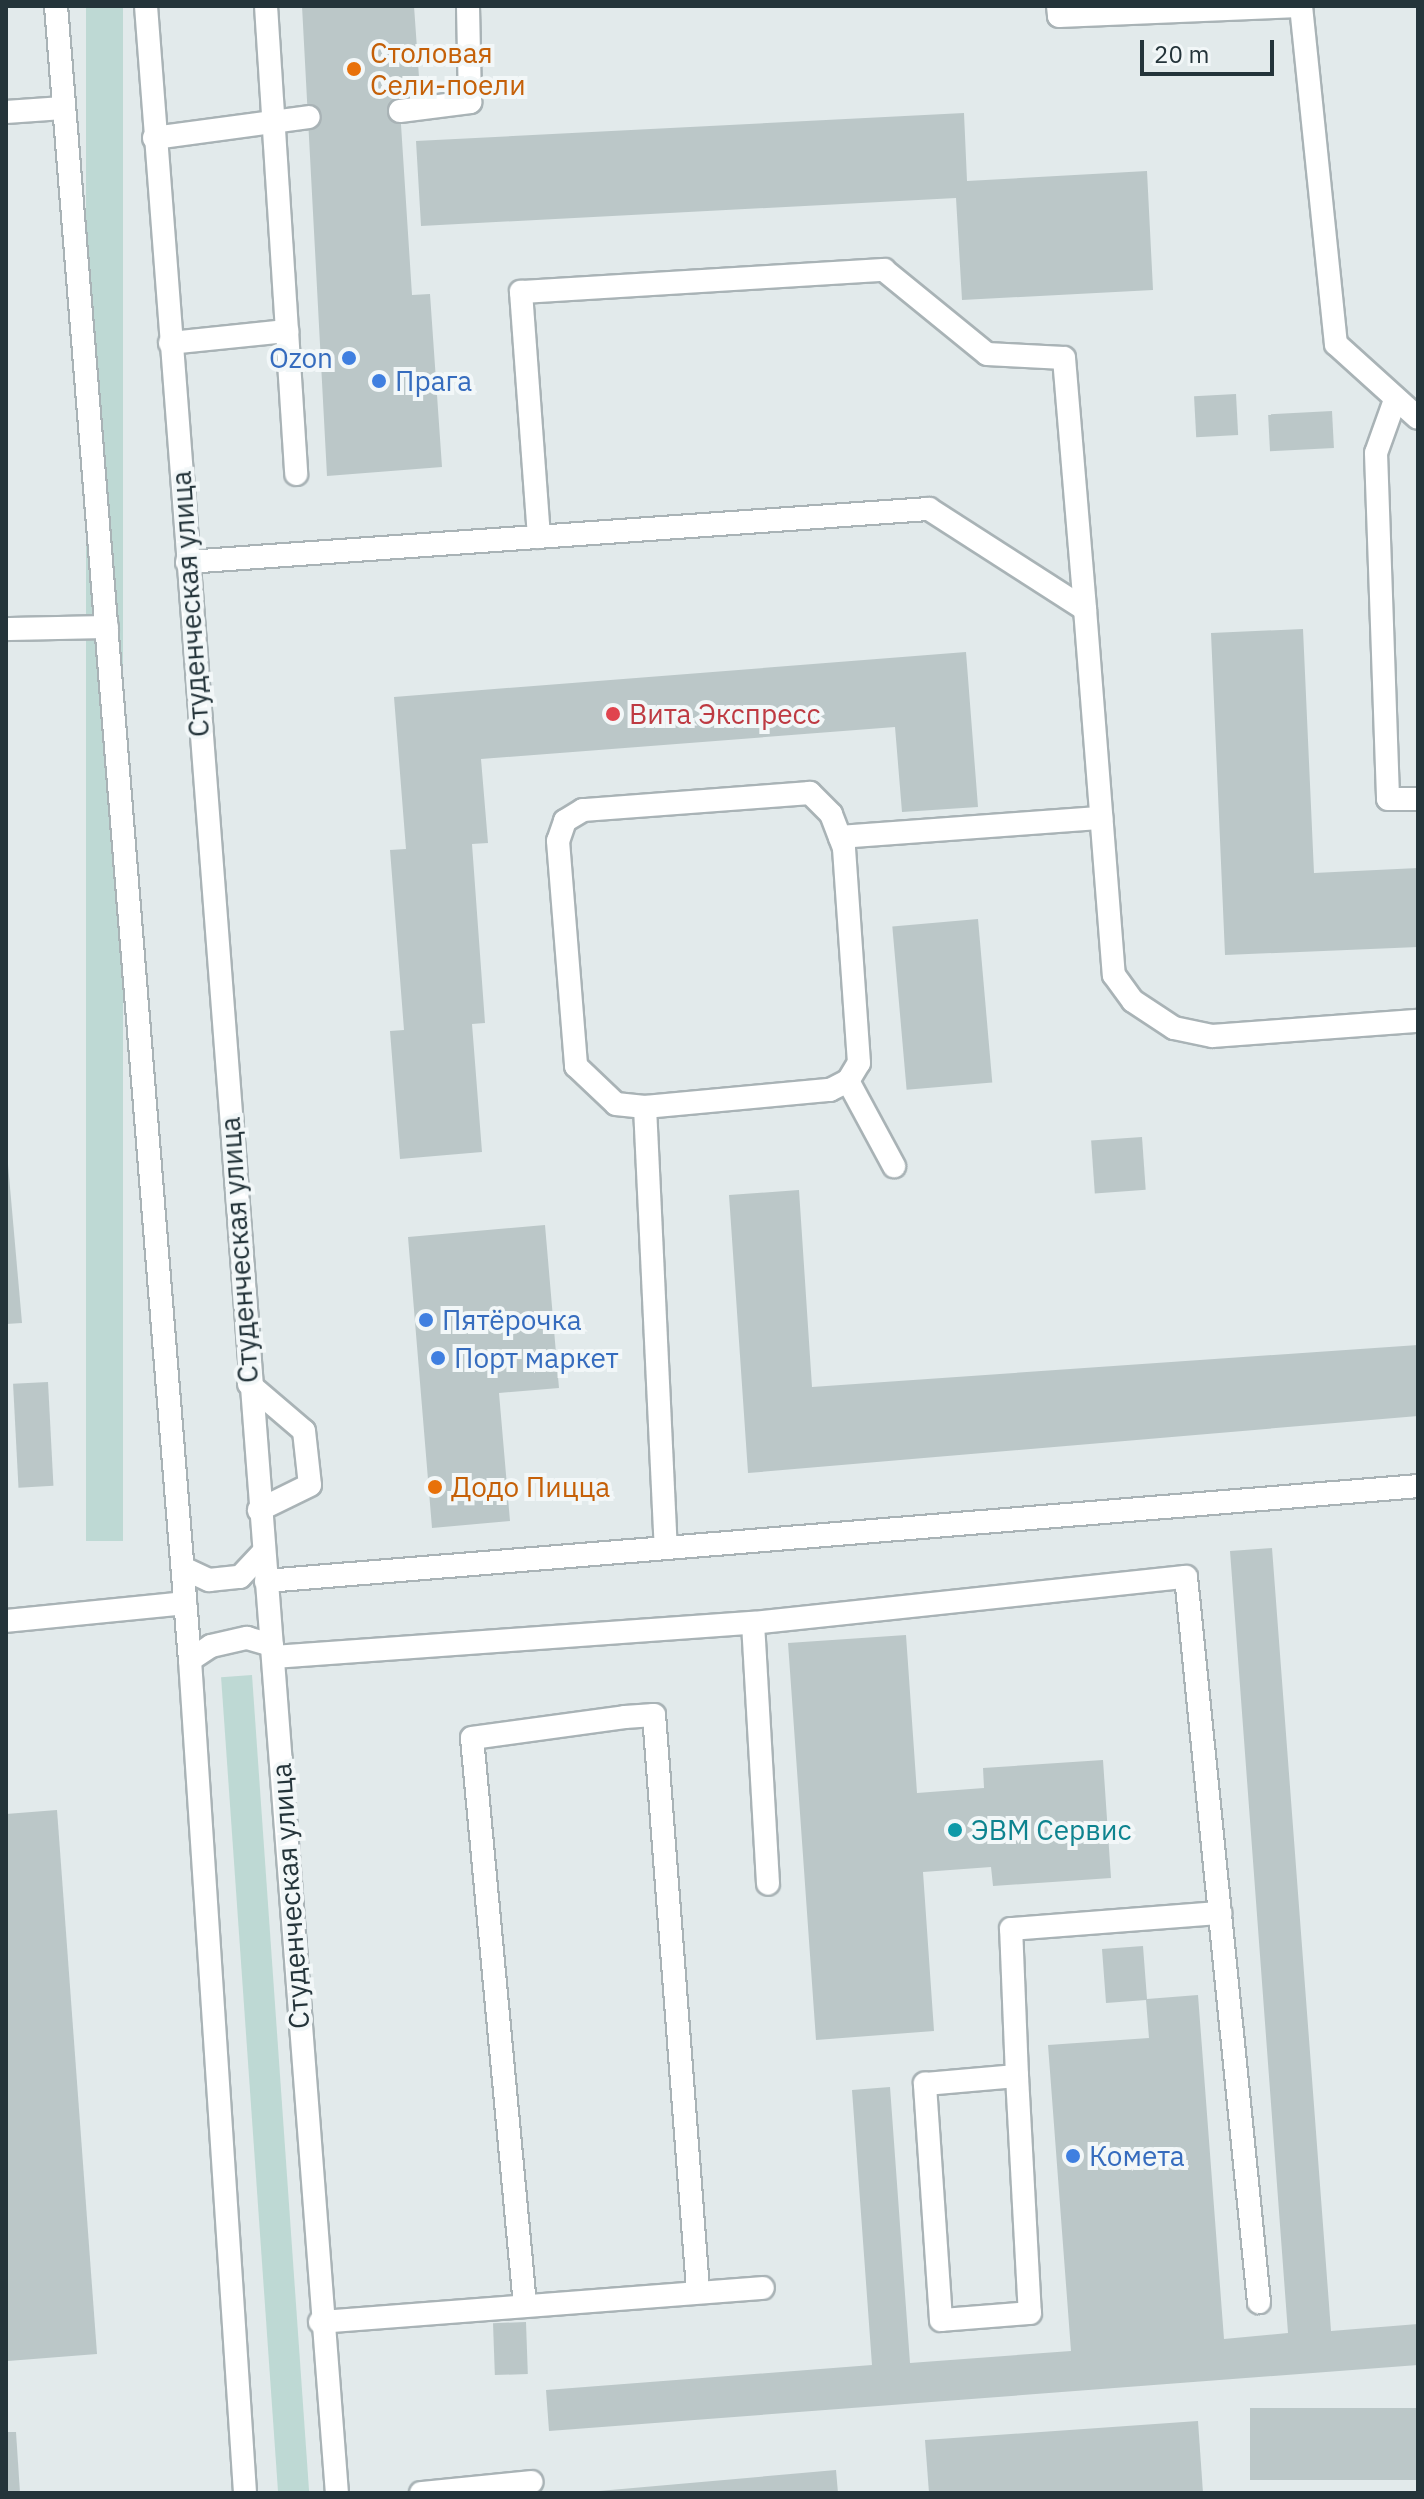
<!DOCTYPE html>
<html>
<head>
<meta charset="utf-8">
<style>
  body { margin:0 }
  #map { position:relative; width:1424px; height:2499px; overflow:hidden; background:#e2eaeb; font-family:"IBM Plex Sans",sans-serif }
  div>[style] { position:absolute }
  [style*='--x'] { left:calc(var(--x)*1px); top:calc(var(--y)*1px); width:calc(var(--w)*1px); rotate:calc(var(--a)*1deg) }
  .green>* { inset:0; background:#bed9d4; transform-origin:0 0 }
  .building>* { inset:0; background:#bbc7c8; transform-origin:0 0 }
  .roads { filter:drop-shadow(2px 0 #a9b3b6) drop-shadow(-2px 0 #a9b3b6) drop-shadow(0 2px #a9b3b6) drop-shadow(0 -2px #a9b3b6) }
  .service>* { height:22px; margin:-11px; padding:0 11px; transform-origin:11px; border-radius:11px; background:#fff }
  .secondary>* { height:22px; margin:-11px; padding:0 11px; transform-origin:11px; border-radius:11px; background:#fff }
  .dots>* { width:22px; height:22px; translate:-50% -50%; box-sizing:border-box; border:4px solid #f2f7f8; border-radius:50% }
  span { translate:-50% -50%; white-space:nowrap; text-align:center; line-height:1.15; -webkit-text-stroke:8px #f2f7f8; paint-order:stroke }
  .food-label { font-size:28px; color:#c56008 }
  .left { translate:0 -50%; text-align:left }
  .shop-label { font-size:28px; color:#366cbe }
  .right { translate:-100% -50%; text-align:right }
  .street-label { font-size:28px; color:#24343a }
  .health-label { font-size:28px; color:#be3a42 }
  .culture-label { font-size:28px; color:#0d838f }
  .frame { position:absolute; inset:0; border:8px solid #24343a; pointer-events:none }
  .scale { position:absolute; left:1140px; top:40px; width:134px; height:36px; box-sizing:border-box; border:4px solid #24343a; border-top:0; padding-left:10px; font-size:24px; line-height:28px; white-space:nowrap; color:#24343a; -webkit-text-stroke:6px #f2f7f8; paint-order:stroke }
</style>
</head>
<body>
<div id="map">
  <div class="green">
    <i style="left:86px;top:6px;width:37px;height:1535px"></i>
    <i style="left:252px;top:1675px;width:820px;height:31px;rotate:86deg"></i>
  </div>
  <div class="building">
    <i style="clip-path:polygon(302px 6px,414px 6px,419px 77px,398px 78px,412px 295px,430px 294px,442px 467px,327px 476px)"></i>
    <i style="clip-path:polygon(964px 113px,967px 181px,1147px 171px,1153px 290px,962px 300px,956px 198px,421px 226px,416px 141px)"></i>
    <i style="left:1236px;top:394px;width:41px;height:42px;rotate:87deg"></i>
    <i style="left:1332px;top:411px;width:37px;height:64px;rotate:87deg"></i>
    <i style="clip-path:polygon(1303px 629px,1314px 873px,1418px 868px,1418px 947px,1225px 955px,1211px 633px)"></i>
    <i style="clip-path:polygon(966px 652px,978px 807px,902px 812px,895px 727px,481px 759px,488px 843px,472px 844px,485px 1023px,472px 1024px,482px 1152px,400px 1159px,390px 1031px,404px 1030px,390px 850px,406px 849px,394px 697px)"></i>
    <i style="left:978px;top:919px;width:164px;height:86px;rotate:85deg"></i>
    <i style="left:1142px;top:1137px;width:53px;height:51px;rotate:86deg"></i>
    <i style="clip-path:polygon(6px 1142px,22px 1323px,6px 1324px)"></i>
    <i style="clip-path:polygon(799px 1190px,812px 1387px,1418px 1345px,1418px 1416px,748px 1473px,729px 1195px)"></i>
    <i style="clip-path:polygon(545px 1225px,559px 1388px,499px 1393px,510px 1521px,432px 1528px,408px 1237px)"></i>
    <i style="left:48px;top:1382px;width:104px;height:35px;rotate:87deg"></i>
    <i style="clip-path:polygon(1272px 1548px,1331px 2331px,1418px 2324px,1418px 2365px,549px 2431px,546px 2390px,872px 2365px,852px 2090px,890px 2087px,910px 2363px,1071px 2351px,1048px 2045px,1149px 2038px,1146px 2000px,1106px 2003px,1102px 1949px,1143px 1946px,1147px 1999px,1198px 1995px,1224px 2339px,1288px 2333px,1230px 1551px)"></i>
    <i style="clip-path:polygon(906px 1635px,917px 1793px,984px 1788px,983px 1768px,1103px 1760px,1111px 1878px,993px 1886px,991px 1867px,923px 1872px,934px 2031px,816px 2040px,788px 1643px)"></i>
    <i style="clip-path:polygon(57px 1810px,97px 2354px,8px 2361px,6px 1814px)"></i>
    <i style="left:526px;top:2322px;width:52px;height:33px;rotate:88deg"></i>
    <i style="left:1418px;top:2408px;width:72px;height:168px;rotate:90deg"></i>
    <i style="clip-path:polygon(1198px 2421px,1203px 2493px,929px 2493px,925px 2440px)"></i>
    <i style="clip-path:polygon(6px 2432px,16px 2432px,20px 2493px,6px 2493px)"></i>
    <i style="clip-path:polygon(836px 2470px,838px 2493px,599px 2493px,599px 2491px)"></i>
  </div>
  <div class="roads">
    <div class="service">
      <i style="--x:266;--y:6;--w:469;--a:86.3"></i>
      <i style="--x:1058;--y:6;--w:10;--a:84"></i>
      <i style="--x:1059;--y:16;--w:234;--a:-2.4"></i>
      <i style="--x:1301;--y:6;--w:340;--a:84.1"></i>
      <i style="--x:1336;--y:344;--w:110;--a:42.1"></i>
      <i style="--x:400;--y:111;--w:71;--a:-7.3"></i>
      <i style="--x:470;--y:102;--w:96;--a:-91.2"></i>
      <i style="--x:6;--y:112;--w:57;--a:-4"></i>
      <i style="--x:154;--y:138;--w:156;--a:-7.7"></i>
      <i style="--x:170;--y:343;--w:118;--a:-5.9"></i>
      <i style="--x:1395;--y:400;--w:56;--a:109.7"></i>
      <i style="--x:1376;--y:453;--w:346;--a:88"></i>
      <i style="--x:1388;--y:799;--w:30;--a:0"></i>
      <i style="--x:539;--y:537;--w:246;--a:-94.2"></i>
      <i style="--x:521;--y:292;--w:364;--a:-3.5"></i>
      <i style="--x:884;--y:270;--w:133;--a:39.2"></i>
      <i style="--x:987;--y:354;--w:77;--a:3"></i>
      <i style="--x:1064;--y:358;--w:252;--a:85.2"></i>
      <i style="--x:187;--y:562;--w:744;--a:-4.09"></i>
      <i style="--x:929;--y:509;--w:185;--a:32.7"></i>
      <i style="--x:1085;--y:609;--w:367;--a:85.5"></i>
      <i style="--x:1114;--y:975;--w:32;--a:54"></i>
      <i style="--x:1133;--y:1001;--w:49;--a:33.4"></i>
      <i style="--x:1174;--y:1028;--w:39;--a:12"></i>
      <i style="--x:1212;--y:1036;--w:207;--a:-4.2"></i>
      <i style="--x:6;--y:629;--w:101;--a:-1.1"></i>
      <i style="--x:840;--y:837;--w:262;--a:-4.2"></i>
      <i style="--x:848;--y:1081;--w:97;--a:61.6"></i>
      <i style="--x:645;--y:1107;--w:186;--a:-5.3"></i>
      <i style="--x:830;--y:1090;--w:20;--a:-27"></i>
      <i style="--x:848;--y:1081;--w:21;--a:-59"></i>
      <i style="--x:859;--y:1063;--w:216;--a:-94"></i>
      <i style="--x:844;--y:848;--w:36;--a:-111"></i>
      <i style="--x:831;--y:814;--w:30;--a:-135"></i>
      <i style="--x:810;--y:793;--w:228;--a:175.7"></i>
      <i style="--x:583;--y:810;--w:21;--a:149"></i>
      <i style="--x:565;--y:821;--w:21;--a:109"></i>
      <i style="--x:558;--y:841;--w:226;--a:85.4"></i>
      <i style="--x:576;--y:1066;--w:55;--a:43.5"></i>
      <i style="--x:616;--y:1104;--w:29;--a:6"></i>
      <i style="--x:645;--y:1107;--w:441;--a:87.3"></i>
      <i style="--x:249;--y:1384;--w:72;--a:40.5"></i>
      <i style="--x:304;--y:1431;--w:54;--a:83.7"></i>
      <i style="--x:310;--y:1485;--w:57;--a:153.9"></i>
      <i style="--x:266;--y:1581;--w:1156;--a:-4.71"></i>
      <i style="--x:6;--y:1621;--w:180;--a:-5.7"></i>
      <i style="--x:753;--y:1623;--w:435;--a:-6.1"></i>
      <i style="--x:1186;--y:1577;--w:729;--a:84.25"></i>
      <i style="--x:274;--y:1657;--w:480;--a:-4.1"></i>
      <i style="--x:753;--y:1623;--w:261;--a:86.7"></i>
      <i style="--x:1017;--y:2076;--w:237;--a:86.9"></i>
      <i style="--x:1030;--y:2313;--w:89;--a:175.5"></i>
      <i style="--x:941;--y:2320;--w:237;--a:-93.9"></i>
      <i style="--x:925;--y:2084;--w:92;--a:-5"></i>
      <i style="--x:1017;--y:2076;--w:147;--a:-92.3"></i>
      <i style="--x:1011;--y:1929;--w:210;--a:-4.4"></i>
      <i style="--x:525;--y:2305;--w:569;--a:-95.34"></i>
      <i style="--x:472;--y:1738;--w:154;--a:-7.8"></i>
      <i style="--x:625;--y:1717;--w:29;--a:-4"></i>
      <i style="--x:654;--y:1715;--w:577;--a:85.62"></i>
      <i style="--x:320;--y:2322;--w:444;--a:-4.4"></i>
      <i style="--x:421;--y:2493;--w:111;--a:-5.7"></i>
    </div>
    <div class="secondary">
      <i style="--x:56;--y:6;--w:1659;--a:85.37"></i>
      <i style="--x:190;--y:1660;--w:835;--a:86.22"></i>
      <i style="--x:146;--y:6;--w:2494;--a:85.61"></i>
      <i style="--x:183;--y:1568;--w:29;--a:25"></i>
      <i style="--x:209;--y:1580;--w:31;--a:-6"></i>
      <i style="--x:240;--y:1577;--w:34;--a:-47"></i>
      <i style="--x:190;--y:1660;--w:25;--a:-34"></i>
      <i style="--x:211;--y:1646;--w:37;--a:-13"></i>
      <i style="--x:247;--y:1638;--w:26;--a:16"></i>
    </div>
  </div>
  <div class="dots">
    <i style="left:354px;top:69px;background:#e8710a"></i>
    <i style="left:349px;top:358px;background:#3f7fe0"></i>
    <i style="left:379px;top:381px;background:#3f7fe0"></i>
    <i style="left:613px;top:714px;background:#e0444e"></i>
    <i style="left:426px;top:1320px;background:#3f7fe0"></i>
    <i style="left:438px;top:1358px;background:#3f7fe0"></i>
    <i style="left:435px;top:1487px;background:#e8710a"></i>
    <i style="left:955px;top:1830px;background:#0f9aa8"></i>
    <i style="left:1073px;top:2156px;background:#3f7fe0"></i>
  </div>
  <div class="food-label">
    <span class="left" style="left:370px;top:69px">Столовая<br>Сели-поели</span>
    <span class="left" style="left:451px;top:1487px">Додо Пицца</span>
  </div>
  <div class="shop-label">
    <span class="right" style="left:333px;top:358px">Ozon</span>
    <span class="left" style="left:395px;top:381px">Прага</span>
    <span class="left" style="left:442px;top:1320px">Пятёрочка</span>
    <span class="left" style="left:454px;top:1358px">Порт маркет</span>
    <span class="left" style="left:1089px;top:2156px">Комета</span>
  </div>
  <div class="street-label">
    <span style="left:190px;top:604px;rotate:-94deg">Студенческая улица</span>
    <span style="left:239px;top:1250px;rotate:-94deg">Студенческая улица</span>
    <span style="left:290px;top:1896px;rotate:-94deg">Студенческая улица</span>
  </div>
  <div class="health-label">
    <span class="left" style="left:629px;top:714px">Вита Экспресс</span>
  </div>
  <div class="culture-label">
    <span class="left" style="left:971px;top:1830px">ЭВМ Сервис</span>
  </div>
  <div class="frame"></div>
  <div class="scale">20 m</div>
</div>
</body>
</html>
